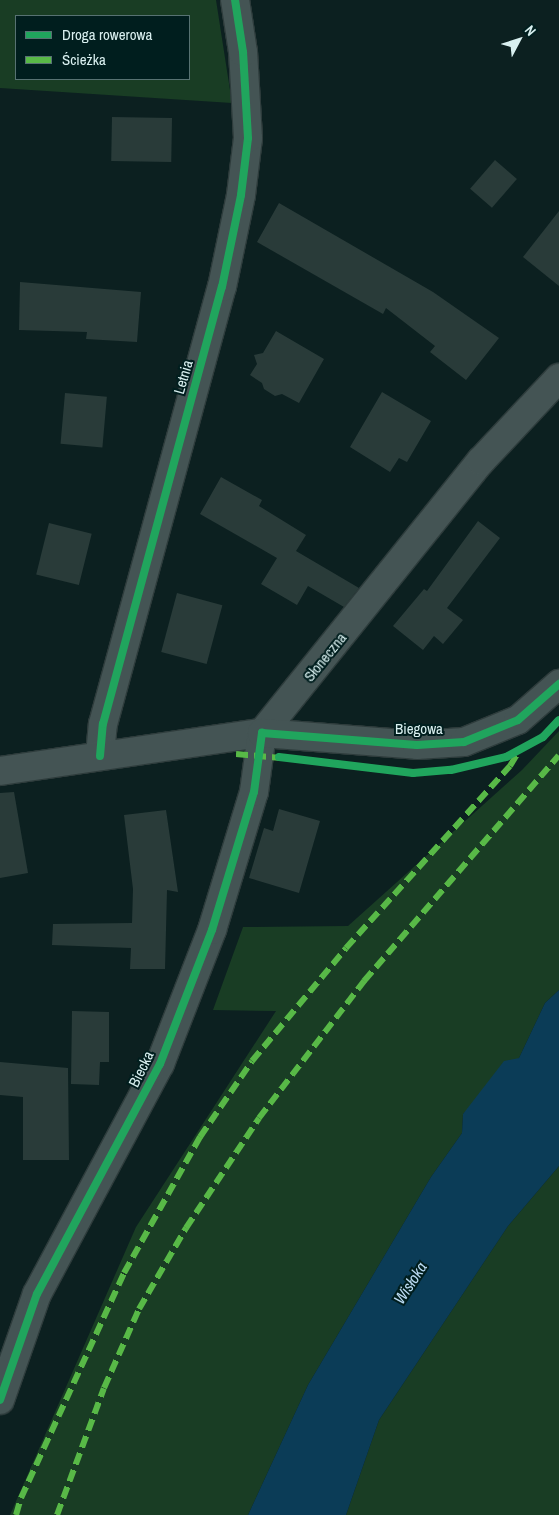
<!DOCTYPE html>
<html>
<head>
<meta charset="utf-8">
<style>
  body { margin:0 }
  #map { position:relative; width:559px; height:1515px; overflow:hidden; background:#0c2020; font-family:"Archivo Narrow",sans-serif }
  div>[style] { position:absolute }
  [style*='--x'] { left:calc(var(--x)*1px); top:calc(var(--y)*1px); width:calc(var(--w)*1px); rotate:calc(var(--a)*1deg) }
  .green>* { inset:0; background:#193d24 }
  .water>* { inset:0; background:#0b3c57 }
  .building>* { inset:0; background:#293b39; transform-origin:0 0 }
  .roads { filter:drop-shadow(1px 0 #2e3c3c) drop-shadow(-1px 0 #2e3c3c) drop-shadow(0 1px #2e3c3c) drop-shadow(0 -1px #2e3c3c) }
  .street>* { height:28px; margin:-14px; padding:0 14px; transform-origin:14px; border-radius:14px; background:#445454 }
  .quiet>* { height:6px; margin-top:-3px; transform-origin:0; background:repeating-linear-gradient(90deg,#58b947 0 12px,transparent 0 18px) }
  .cycleway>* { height:8px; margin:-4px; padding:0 4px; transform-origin:4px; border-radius:4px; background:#20a55d }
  span { translate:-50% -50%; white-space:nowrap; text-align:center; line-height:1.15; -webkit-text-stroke:4px #001e1e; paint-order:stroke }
  .street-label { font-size:15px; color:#d9f0f0 }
  .water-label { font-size:16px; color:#badaf2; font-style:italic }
  .legend { position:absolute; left:15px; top:15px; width:175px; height:65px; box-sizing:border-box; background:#001e1e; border:1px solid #577272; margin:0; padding:6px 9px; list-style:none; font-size:15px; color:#d9f0f0 }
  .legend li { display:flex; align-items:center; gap:10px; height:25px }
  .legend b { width:25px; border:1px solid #577272 }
  .north { position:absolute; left:494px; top:15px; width:50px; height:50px; -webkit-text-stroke:4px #001e1e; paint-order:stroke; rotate:50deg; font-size:14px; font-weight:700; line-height:20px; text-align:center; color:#d9f0f0 }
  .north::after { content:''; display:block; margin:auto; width:18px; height:22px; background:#d9f0f0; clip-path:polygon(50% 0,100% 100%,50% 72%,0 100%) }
</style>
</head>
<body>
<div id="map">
  <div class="green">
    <i style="clip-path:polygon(evenodd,0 0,216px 0,232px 103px,0 88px,0 0,16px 16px,189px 16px,189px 79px,16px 79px,16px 16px)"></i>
    <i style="clip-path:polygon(559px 731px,559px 990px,545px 1003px,519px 1058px,463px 1114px,462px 1133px,431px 1177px,308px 1385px,248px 1515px,10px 1515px,136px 1227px,276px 1011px,213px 1010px,243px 927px,348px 926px,522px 770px)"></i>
    <i style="clip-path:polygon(559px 1166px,559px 1515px,346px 1515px,379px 1420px,508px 1226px)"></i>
  </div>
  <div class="water">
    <i style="clip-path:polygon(559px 990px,559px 1166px,508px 1226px,379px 1420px,346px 1515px,248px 1515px,308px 1385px,431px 1177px,462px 1133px,463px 1114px,504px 1061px,519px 1058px,545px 1003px)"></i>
  </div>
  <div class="building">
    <i style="left:112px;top:117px;width:60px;height:44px;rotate:1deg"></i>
    <i style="left:495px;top:160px;width:29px;height:38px;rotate:41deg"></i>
    <i style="clip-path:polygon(279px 203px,433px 292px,499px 338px,466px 380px,430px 352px,435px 346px,386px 308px,383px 314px,257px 242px)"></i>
    <i style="clip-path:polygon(559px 211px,559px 286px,523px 257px)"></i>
    <i style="clip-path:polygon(20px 282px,141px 292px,137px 342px,86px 339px,87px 332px,19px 330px)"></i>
    <i style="clip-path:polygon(276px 331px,324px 359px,299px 403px,282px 394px,275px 396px,264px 389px,262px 383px,250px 375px,257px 364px,254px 355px,263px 353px)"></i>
    <i style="clip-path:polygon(382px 392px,431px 421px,407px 462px,399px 458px,390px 472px,350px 447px)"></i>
    <i style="left:65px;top:393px;width:42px;height:51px;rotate:5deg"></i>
    <i style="clip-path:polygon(221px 477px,262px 500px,259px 506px,306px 535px,296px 551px,359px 588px,344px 607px,308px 586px,297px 605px,261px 584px,277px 558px,200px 514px)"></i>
    <i style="clip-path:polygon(478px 521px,500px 538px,447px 608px,463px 620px,443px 644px,434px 636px,423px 650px,393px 626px,424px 589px,427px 591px)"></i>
    <i style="left:49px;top:523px;width:44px;height:53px;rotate:14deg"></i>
    <i style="left:177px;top:593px;width:47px;height:61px;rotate:15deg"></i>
    <i style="clip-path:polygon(14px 792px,28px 873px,0 878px,0 793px)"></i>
    <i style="clip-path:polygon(279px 809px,320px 821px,299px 893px,249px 878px,264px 828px,273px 831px)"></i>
    <i style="clip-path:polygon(166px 810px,178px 892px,167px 890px,165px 969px,130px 969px,131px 948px,52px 945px,53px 924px,132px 923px,133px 889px,124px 815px)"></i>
    <i style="clip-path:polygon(72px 1011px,109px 1012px,109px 1062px,100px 1062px,99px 1085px,71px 1084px)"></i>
    <i style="clip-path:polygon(0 1062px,68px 1068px,69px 1160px,23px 1160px,23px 1097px,0 1095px)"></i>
  </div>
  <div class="roads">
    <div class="street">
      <i style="--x:100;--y:756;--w:32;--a:-85"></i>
      <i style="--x:103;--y:724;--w:453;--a:-74.8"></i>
      <i style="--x:222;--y:287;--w:94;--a:-78.3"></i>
      <i style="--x:241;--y:195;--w:57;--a:-83"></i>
      <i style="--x:248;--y:138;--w:86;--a:-93.3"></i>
      <i style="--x:243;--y:52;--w:53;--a:-98.7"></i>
      <i style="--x:0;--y:771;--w:265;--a:-8.3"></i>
      <i style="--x:262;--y:733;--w:349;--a:-51.2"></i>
      <i style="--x:481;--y:461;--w:114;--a:-46.8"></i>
      <i style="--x:0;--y:1400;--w:112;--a:-70.8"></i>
      <i style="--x:37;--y:1294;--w:261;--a:-61.9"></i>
      <i style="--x:160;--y:1064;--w:144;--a:-68.8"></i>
      <i style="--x:212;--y:930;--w:144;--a:-73.1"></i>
      <i style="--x:254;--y:792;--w:60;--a:-82.3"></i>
      <i style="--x:262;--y:733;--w:155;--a:4.4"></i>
      <i style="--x:417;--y:745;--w:47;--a:-3.7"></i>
      <i style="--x:464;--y:742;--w:58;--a:-22.2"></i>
      <i style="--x:518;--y:720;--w:55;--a:-41.3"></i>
    </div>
  </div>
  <div class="quiet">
    <i style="--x:236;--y:754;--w:45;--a:5.1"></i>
    <i style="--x:16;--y:1515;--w:18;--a:-74"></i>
    <i style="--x:21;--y:1498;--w:247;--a:-65.4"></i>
    <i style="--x:124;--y:1273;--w:156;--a:-60.8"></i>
    <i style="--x:200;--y:1137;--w:92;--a:-55.6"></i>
    <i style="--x:252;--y:1061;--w:147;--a:-50.2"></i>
    <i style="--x:346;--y:948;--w:245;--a:-48"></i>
    <i style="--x:510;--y:766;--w:17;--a:-59"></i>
    <i style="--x:57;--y:1515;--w:135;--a:-69.7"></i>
    <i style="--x:104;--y:1388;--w:86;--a:-66.1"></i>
    <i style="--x:139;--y:1309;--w:94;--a:-59.9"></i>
    <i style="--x:186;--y:1228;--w:132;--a:-56.4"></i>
    <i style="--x:259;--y:1118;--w:173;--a:-52.5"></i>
    <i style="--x:364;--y:981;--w:298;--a:-49.2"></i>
  </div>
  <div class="cycleway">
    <i style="--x:100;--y:756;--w:32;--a:-85"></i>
    <i style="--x:103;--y:724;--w:453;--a:-74.8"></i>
    <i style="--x:222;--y:287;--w:94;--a:-78.3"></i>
    <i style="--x:241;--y:195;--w:57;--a:-83"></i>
    <i style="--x:248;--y:138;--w:86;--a:-93.3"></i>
    <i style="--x:243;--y:52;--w:53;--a:-98.7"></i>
    <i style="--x:279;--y:757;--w:135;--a:6.8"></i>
    <i style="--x:413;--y:773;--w:38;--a:-5"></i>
    <i style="--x:451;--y:770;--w:57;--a:-13.3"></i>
    <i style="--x:506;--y:757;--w:42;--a:-28.4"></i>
    <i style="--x:543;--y:737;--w:23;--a:-47"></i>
    <i style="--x:0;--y:1400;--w:112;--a:-70.8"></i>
    <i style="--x:37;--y:1294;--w:261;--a:-61.9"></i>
    <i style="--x:160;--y:1064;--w:144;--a:-68.8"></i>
    <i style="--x:212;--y:930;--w:144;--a:-73.1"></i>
    <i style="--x:254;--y:792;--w:60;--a:-82.3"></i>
    <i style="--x:262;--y:733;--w:155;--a:4.4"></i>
    <i style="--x:417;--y:745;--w:47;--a:-3.7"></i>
    <i style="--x:464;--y:742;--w:58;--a:-22.2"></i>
    <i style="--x:518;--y:720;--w:55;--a:-41.3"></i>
  </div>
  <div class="street-label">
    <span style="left:183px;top:377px;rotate:-74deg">Letnia</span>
    <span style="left:325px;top:657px;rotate:-51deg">Słoneczna</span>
    <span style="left:419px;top:729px">Biegowa</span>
    <span style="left:141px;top:1069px;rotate:-64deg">Biecka</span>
  </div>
  <div class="water-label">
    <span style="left:410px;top:1283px;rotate:-57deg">Wisłoka</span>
  </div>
  <ul class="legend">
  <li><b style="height:6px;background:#20a55d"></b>Droga rowerowa</li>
  <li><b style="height:6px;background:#58b947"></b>Ścieżka</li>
  </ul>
  <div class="north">N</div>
</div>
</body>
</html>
